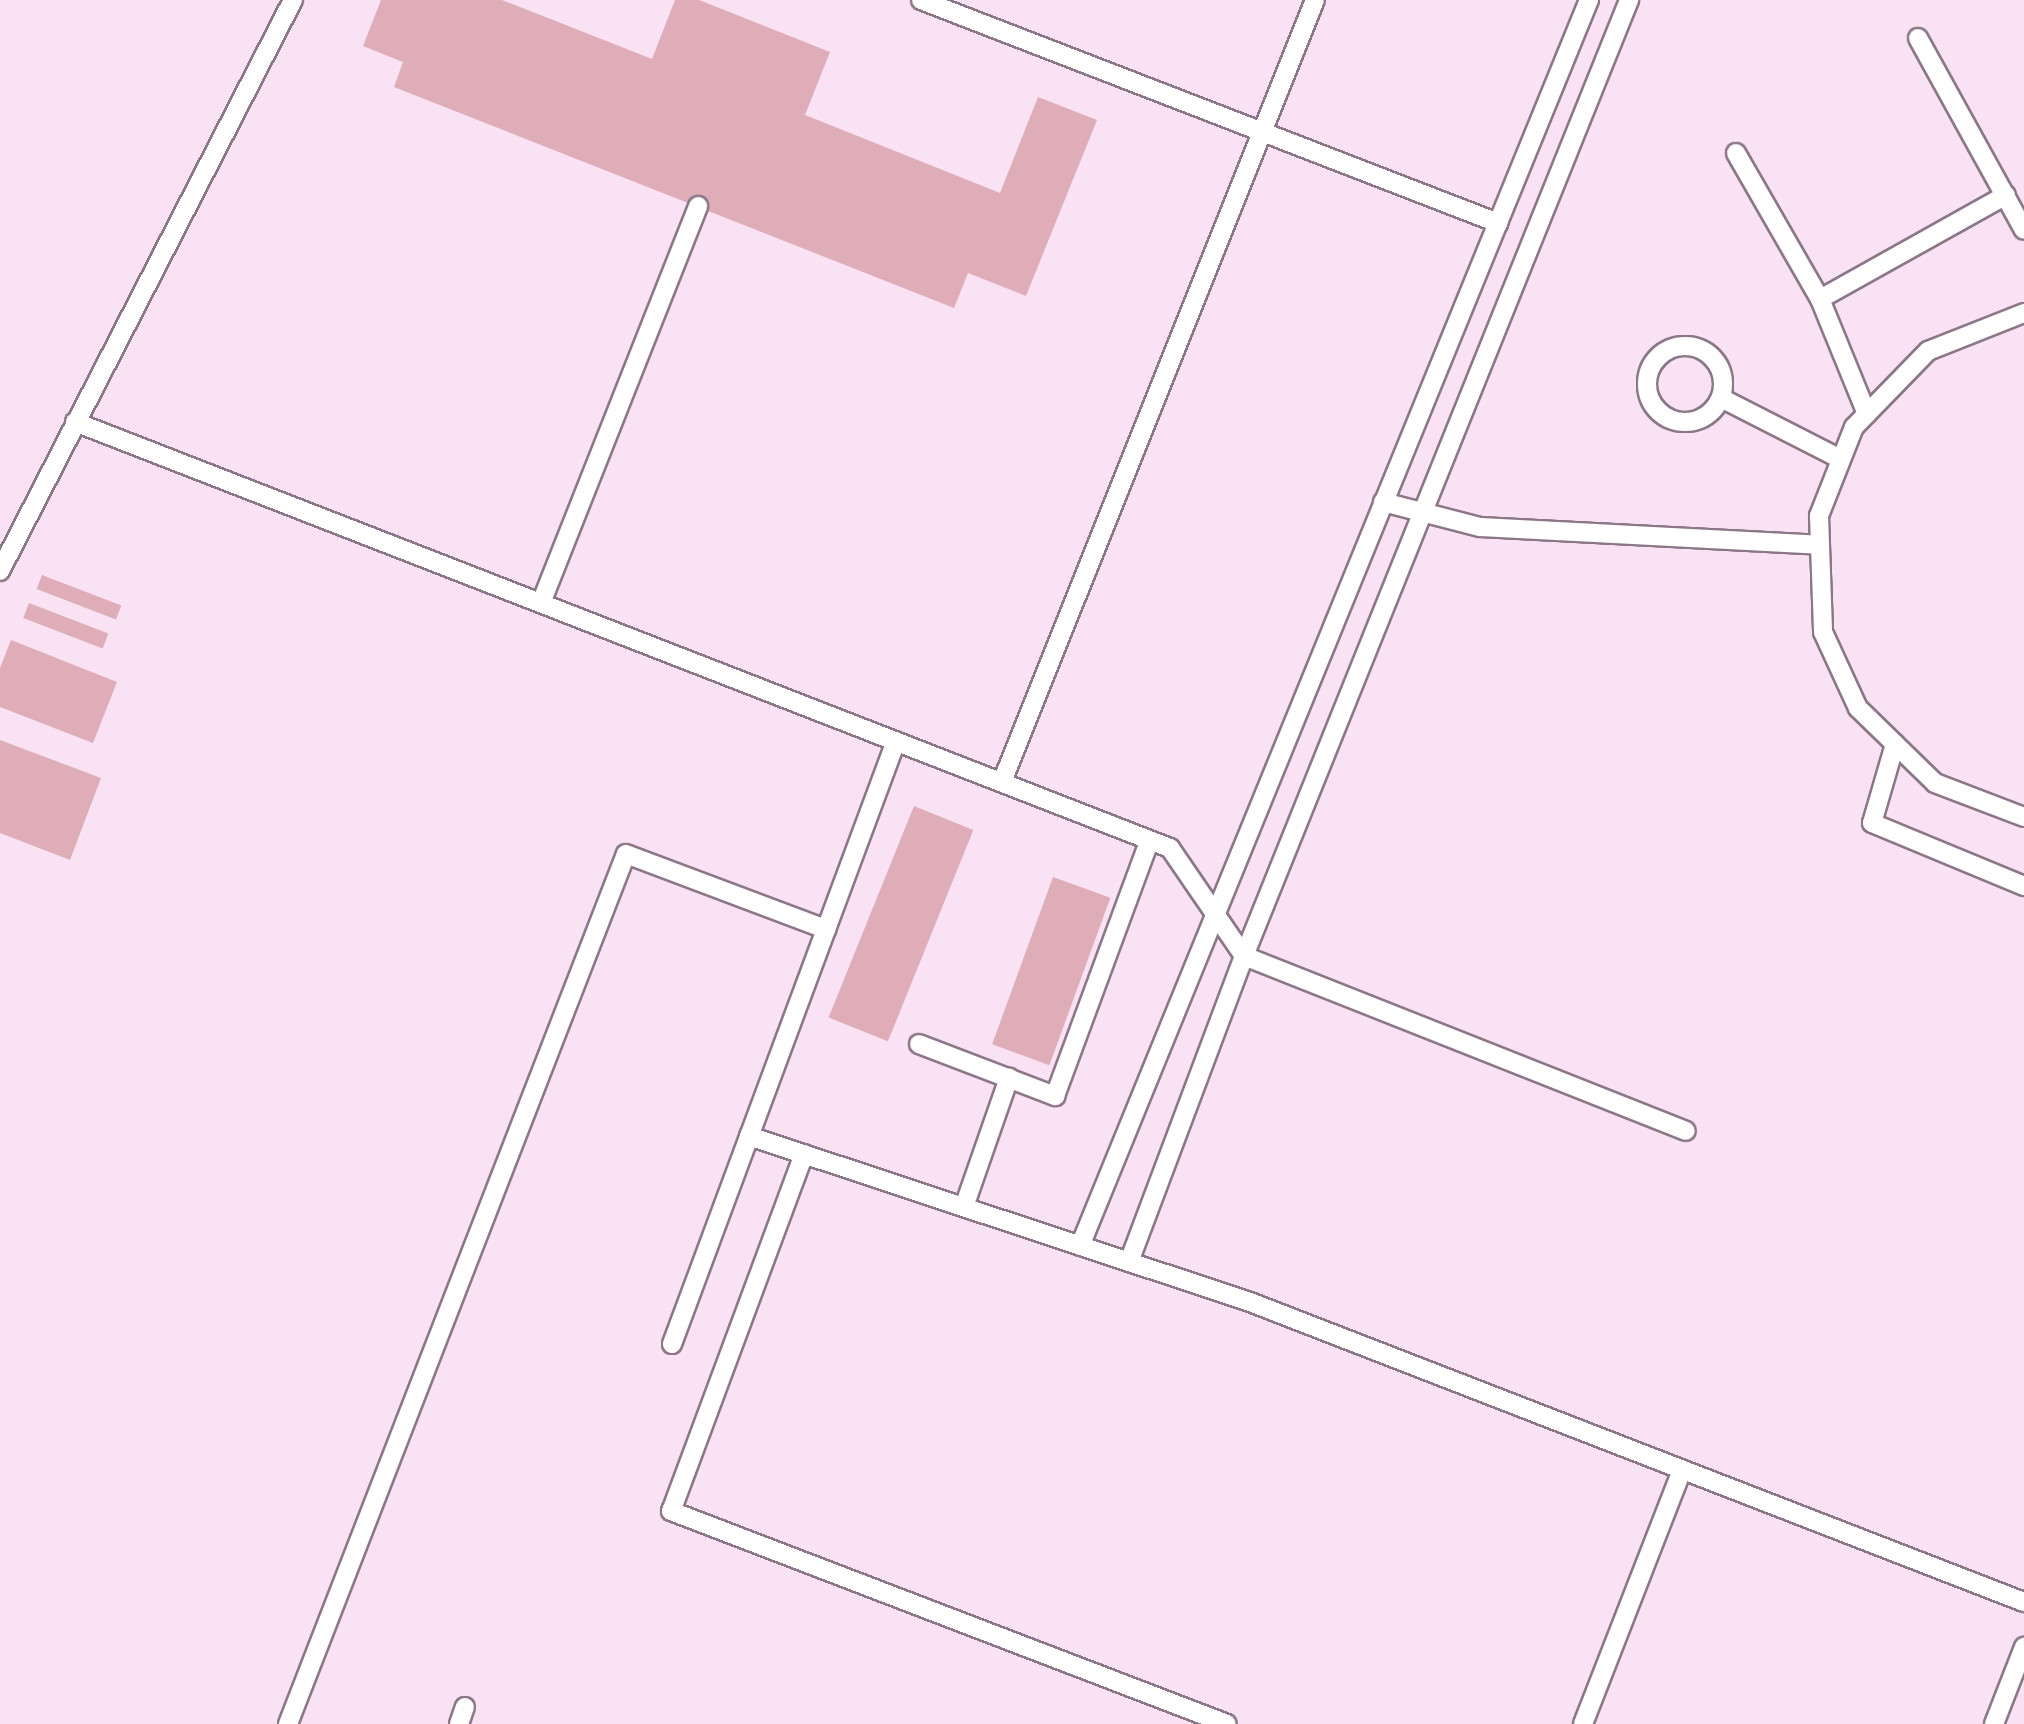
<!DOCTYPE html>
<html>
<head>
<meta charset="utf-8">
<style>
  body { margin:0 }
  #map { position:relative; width:2024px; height:1724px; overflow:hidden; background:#f8e2f3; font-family:"IBM Plex Sans",sans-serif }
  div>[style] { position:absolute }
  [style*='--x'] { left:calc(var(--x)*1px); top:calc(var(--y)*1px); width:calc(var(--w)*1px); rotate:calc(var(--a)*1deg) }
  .building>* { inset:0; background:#dfadb8; transform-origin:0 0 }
  .roads { filter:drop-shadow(2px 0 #8b7787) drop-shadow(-2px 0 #8b7787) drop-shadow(0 2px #8b7787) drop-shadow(0 -2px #8b7787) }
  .service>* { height:18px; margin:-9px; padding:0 9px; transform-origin:9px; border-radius:9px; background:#fff }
  .service>.ring { margin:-9px; padding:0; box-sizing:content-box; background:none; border:18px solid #fff; border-radius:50% }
  span { translate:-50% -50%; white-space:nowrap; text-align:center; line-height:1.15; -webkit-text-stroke:9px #fff; paint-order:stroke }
</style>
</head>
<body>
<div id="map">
  <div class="building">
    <i style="clip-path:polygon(381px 0,502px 0,652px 59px,675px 0,699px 0,830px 52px,805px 115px,1000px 193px,1038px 97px,1097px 120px,1026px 296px,968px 273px,954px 308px,394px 87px,403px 62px,363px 46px)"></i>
    <i style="left:42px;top:575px;width:85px;height:15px;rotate:21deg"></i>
    <i style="left:29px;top:603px;width:85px;height:16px;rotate:21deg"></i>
    <i style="clip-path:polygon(11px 640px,117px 682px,93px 743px,0 707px,0 668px)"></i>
    <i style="clip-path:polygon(0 740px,101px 778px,70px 860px,0 833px)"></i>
    <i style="left:914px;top:806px;width:64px;height:228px;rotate:22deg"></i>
    <i style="left:1053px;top:877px;width:61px;height:178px;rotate:20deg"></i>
  </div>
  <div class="roads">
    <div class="service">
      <i style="--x:921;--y:0;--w:619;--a:21.13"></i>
      <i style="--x:1918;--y:38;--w:219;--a:61.1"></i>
      <i style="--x:1736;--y:153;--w:168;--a:60.1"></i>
      <i style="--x:1820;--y:299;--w:124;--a:67.8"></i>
      <i style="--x:1820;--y:299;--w:213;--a:-29.2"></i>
      <i style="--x:2024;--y:313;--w:103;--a:158.4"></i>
      <i style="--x:1928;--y:351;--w:106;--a:134.2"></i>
      <i style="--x:1854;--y:427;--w:96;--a:111.5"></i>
      <i style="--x:1819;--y:516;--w:116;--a:88"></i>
      <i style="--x:1823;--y:632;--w:84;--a:65.3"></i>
      <i style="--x:1858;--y:708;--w:107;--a:44.2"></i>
      <i style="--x:1935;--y:783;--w:95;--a:20.9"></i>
      <i class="ring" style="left:1647px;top:346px;width:58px;height:58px"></i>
      <i style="--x:1723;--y:399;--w:132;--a:27"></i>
      <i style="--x:75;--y:422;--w:1175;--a:21.26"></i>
      <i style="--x:1170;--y:848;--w:131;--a:55.6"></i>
      <i style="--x:1244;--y:956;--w:475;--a:21.6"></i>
      <i style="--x:1383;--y:502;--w:100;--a:14.5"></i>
      <i style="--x:1480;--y:527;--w:340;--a:3"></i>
      <i style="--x:0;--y:571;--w:642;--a:-62.84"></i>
      <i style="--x:541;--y:603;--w:427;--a:-68.4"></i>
      <i style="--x:1895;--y:744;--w:82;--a:106.2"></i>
      <i style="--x:1872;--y:823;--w:165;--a:22.5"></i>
      <i style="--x:1002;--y:782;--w:842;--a:-68.19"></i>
      <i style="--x:919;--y:1044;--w:146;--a:20.9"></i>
      <i style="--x:1055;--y:1096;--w:271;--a:-69.7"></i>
      <i style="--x:749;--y:1136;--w:528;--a:18.33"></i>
      <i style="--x:1250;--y:1302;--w:830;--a:21.19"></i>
      <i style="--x:804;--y:1154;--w:381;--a:110.4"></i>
      <i style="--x:671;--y:1511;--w:595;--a:20.96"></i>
      <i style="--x:964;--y:1207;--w:137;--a:-70.8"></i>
      <i style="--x:1080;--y:1246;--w:1346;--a:-67.78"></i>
      <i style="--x:1129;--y:1262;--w:327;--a:-69.4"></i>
      <i style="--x:1244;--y:956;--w:1031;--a:-68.06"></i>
      <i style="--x:672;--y:1344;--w:643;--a:-69.62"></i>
      <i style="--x:288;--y:1724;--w:933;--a:-68.77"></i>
      <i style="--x:626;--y:854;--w:214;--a:20.6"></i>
      <i style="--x:459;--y:1724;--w:18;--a:-71"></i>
      <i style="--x:1583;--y:1724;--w:273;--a:-68.7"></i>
      <i style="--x:1994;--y:1724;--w:83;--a:-68.7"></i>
    </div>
  </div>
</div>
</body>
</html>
